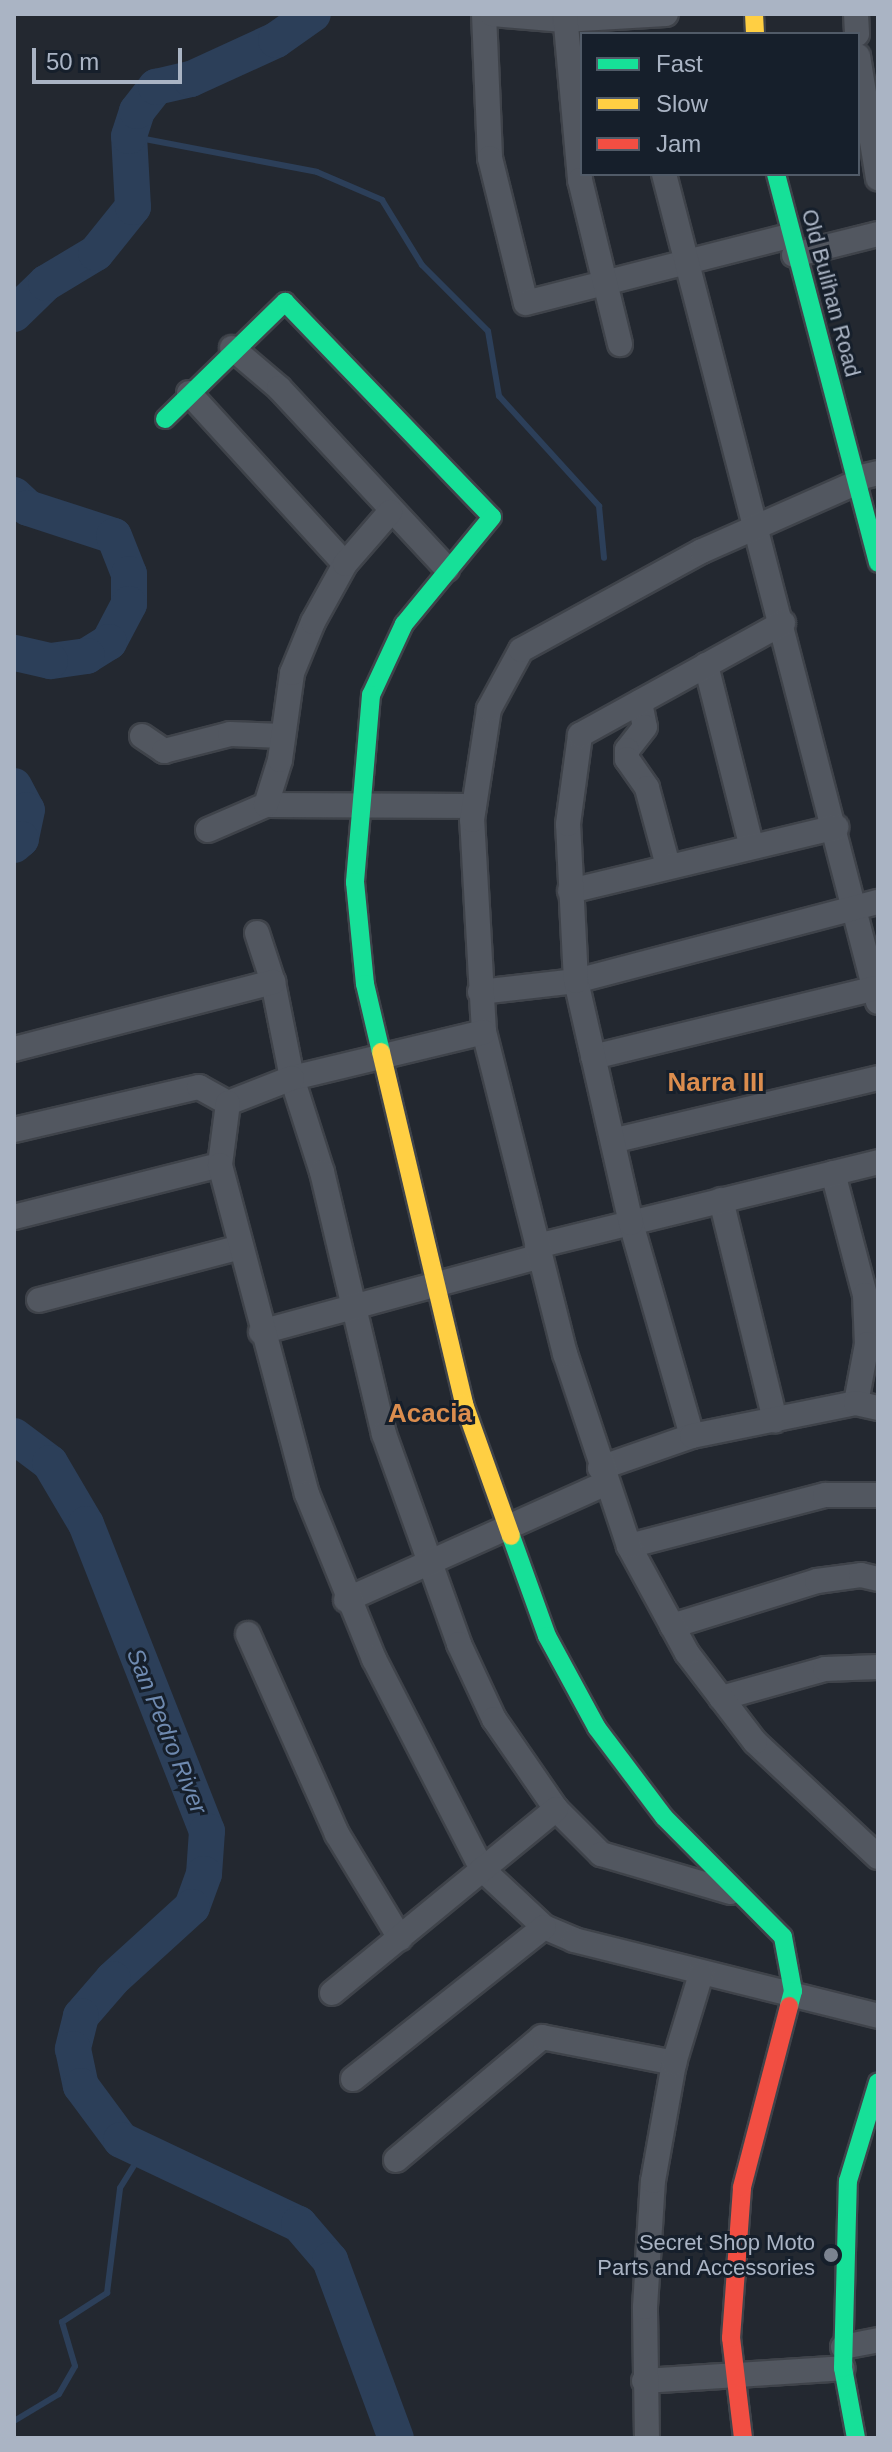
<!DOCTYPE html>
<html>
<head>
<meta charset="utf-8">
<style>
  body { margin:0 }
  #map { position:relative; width:892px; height:2452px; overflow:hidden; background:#232830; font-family:Helvetica,sans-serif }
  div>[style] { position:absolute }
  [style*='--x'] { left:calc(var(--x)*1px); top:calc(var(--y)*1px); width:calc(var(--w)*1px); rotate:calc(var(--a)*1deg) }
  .stream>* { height:6px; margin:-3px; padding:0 3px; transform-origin:3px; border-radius:3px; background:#2c3f59 }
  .river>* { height:36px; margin:-18px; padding:0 18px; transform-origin:18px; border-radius:18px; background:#2c3f59 }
  .roads { filter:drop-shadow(2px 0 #3f434a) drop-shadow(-2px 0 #3f434a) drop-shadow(0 2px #3f434a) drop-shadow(0 -2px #3f434a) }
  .street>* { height:24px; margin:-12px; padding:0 12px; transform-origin:12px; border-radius:12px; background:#525760 }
  .fast>* { height:18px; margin:-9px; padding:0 9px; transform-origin:9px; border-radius:9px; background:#16e098 }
  .slow>* { height:18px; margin:-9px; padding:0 9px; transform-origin:9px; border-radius:9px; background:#ffcf43 }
  .jam>* { height:18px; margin:-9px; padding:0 9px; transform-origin:9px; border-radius:9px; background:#f24e42 }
  .dots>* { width:22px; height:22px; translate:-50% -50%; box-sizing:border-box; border:4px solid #161f2b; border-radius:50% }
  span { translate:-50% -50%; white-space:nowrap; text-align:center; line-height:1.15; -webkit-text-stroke:6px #161f2b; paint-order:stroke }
  .street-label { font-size:22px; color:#aab4c4 }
  .poi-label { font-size:22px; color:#aab4c4 }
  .right { translate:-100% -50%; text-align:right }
  .water-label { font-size:24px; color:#6f8ab0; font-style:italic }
  .quarter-label { font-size:26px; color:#db8d4e; font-weight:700 }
  .frame { position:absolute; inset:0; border:16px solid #aab4c4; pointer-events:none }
  .legend { position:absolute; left:580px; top:32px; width:280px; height:144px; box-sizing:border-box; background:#161f2b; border:2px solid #515b68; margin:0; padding:10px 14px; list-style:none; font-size:24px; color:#aab4c4 }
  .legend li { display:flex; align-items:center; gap:16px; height:40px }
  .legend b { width:40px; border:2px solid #515b68 }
  .scale { position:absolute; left:32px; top:48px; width:150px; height:36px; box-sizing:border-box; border:4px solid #aab4c4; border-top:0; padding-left:10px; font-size:24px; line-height:28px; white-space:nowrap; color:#aab4c4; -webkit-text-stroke:6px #161f2b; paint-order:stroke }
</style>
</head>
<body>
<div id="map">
  <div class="stream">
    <i style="--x:129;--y:136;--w:191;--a:10.8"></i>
    <i style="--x:317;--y:172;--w:71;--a:23.3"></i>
    <i style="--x:382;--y:200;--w:76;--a:58.4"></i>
    <i style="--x:422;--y:265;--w:93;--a:45"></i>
    <i style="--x:488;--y:331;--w:66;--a:80.4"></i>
    <i style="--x:499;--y:396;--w:149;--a:47.7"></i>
    <i style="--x:599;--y:506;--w:52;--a:84.5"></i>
    <i style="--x:14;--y:2421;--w:52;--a:-31"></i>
    <i style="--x:59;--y:2394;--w:32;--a:-60"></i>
    <i style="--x:75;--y:2366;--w:46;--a:-106.5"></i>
    <i style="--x:62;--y:2322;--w:54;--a:-32.8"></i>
    <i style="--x:107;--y:2293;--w:106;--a:-82.9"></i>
    <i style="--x:120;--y:2188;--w:44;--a:-58.1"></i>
  </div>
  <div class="river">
    <i style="--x:14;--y:314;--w:45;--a:-44.1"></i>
    <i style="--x:46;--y:283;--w:58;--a:-31"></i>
    <i style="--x:96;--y:253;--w:59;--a:-51.2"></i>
    <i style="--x:133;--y:207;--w:71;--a:-93.2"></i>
    <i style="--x:129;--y:136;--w:26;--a:-72"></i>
    <i style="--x:137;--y:111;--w:31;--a:-52"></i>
    <i style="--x:156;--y:87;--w:36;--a:-13"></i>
    <i style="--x:191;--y:79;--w:94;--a:-24.6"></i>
    <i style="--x:276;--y:40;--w:45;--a:-35.1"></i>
    <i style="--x:14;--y:495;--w:19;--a:43"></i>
    <i style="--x:28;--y:508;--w:90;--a:18"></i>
    <i style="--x:114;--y:536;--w:41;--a:68.5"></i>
    <i style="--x:129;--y:574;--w:30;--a:90"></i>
    <i style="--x:129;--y:604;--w:43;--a:117.8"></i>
    <i style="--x:109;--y:642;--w:26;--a:148"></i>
    <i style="--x:87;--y:656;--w:37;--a:172"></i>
    <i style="--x:50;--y:661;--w:37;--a:-167"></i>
    <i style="--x:14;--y:786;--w:27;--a:62"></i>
    <i style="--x:27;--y:810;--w:30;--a:102"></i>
    <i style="--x:21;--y:839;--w:9;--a:139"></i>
    <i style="--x:14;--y:1436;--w:45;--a:36.9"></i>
    <i style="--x:50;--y:1463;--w:71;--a:59.5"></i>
    <i style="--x:86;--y:1524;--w:330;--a:68.5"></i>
    <i style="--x:207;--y:1831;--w:43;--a:94"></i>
    <i style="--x:204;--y:1874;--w:35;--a:110"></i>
    <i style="--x:192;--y:1907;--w:107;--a:137.7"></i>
    <i style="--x:113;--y:1979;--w:49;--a:130.9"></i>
    <i style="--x:81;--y:2016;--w:34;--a:104"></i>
    <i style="--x:73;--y:2049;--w:38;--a:78"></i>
    <i style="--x:81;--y:2086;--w:67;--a:53.5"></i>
    <i style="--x:121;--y:2140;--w:197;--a:25.3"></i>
    <i style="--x:299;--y:2224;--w:48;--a:49.3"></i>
    <i style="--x:330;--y:2260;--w:190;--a:69.7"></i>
  </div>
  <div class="roads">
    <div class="street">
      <i style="--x:484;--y:14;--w:144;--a:87.6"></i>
      <i style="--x:490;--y:158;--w:149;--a:76.1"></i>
      <i style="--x:526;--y:303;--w:271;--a:-14.3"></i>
      <i style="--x:492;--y:14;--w:72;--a:4.8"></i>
      <i style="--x:564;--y:20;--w:102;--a:-3.4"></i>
      <i style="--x:565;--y:14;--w:167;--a:84.8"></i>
      <i style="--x:580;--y:180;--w:169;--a:76.3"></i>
      <i style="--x:856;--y:14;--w:20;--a:87"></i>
      <i style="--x:858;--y:56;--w:124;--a:80.7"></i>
      <i style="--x:664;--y:174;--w:855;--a:75.51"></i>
      <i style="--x:794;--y:255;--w:87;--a:-14"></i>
      <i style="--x:232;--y:348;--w:62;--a:40.4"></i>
      <i style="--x:279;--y:388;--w:247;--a:47.1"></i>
      <i style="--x:189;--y:393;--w:231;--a:47.6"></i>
      <i style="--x:857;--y:478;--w:22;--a:-13"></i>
      <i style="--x:706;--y:665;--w:185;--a:75.9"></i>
      <i style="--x:640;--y:702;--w:25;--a:79"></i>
      <i style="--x:645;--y:727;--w:29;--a:128"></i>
      <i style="--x:627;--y:750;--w:9;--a:90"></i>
      <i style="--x:627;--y:759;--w:35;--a:55"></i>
      <i style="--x:647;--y:788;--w:81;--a:74.9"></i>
      <i style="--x:142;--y:736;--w:27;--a:34"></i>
      <i style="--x:164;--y:751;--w:68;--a:-14.4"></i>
      <i style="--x:230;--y:734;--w:53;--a:2.2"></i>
      <i style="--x:266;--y:805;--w:208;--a:0.3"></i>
      <i style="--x:208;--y:830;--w:63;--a:-23.3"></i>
      <i style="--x:266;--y:805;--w:47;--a:-72.7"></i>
      <i style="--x:280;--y:760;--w:88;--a:-82.1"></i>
      <i style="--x:292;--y:673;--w:55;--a:-67.6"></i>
      <i style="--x:313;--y:622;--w:66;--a:-61.1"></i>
      <i style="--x:345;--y:564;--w:69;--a:-49.1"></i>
      <i style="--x:570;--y:891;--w:274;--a:-13.5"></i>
      <i style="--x:257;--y:933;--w:52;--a:71.9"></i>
      <i style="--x:273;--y:982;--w:98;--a:78.8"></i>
      <i style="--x:292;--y:1078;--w:99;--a:72.3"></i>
      <i style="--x:322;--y:1172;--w:269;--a:76.7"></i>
      <i style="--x:384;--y:1434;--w:223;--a:70.3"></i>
      <i style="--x:459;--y:1644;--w:83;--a:65"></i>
      <i style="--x:494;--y:1719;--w:109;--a:55.4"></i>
      <i style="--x:556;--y:1809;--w:64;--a:45"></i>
      <i style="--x:601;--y:1854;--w:135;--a:16.3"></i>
      <i style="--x:480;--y:992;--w:97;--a:-6.5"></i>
      <i style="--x:576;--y:981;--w:312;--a:-14.7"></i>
      <i style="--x:484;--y:1032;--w:212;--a:-93.2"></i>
      <i style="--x:472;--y:820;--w:112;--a:-81.3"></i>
      <i style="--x:489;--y:709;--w:67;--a:-61.5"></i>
      <i style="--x:521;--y:650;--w:206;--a:-28.7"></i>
      <i style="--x:702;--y:551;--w:171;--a:-23.9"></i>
      <i style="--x:14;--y:1049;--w:268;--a:-14.5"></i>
      <i style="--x:593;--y:1057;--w:290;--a:-13.7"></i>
      <i style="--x:14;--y:1130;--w:190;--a:-13.1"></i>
      <i style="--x:199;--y:1087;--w:33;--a:29"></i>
      <i style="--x:616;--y:1140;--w:269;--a:-13.3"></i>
      <i style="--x:833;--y:1173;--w:126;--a:75.3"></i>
      <i style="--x:865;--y:1295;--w:49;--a:87.7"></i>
      <i style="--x:867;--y:1344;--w:60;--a:100.6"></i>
      <i style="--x:721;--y:1200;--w:227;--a:76.2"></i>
      <i style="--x:14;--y:1217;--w:212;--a:-14.2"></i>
      <i style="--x:537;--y:1246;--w:351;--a:-13.8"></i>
      <i style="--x:39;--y:1300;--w:209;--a:-14.7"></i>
      <i style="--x:261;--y:1332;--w:287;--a:-15.2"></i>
      <i style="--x:692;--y:1436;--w:222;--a:-106"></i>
      <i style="--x:631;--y:1223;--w:248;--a:-102.8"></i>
      <i style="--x:576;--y:981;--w:157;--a:-92.9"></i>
      <i style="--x:568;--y:824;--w:90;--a:-82.3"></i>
      <i style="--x:580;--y:735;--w:232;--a:-28.9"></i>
      <i style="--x:600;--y:1468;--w:97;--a:-19.2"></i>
      <i style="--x:692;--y:1436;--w:167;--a:-11.4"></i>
      <i style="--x:856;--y:1403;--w:23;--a:13"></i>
      <i style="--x:629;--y:1546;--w:203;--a:-14.6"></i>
      <i style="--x:825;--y:1495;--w:53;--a:0"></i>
      <i style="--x:346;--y:1600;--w:285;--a:-24.2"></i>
      <i style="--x:672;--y:1626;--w:152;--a:-17.2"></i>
      <i style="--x:817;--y:1581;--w:44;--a:-7.8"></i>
      <i style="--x:861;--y:1575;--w:17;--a:13"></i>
      <i style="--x:248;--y:1634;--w:219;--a:66"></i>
      <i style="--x:337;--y:1834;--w:122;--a:58.8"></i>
      <i style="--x:721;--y:1698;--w:108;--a:-15.6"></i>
      <i style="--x:825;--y:1669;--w:53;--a:-2.2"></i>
      <i style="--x:878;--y:1857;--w:168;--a:-136.9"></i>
      <i style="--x:755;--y:1742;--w:112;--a:-127.4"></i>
      <i style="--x:687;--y:1653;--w:122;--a:-118.5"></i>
      <i style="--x:629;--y:1546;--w:202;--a:-108.4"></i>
      <i style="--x:565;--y:1354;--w:332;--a:-104.1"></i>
      <i style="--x:484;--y:1032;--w:197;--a:166.5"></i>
      <i style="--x:292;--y:1078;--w:69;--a:158.7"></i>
      <i style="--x:228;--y:1103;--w:63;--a:97.4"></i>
      <i style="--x:220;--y:1165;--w:340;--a:75.2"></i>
      <i style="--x:307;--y:1494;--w:178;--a:67.9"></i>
      <i style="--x:374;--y:1659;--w:236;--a:62.8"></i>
      <i style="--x:482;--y:1869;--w:85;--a:43.1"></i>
      <i style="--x:544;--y:1927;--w:33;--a:23"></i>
      <i style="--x:574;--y:1940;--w:313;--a:14"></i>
      <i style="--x:332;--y:1993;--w:290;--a:-39.4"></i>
      <i style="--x:353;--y:2079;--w:244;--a:-38.5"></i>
      <i style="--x:396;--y:2160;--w:191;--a:-40.1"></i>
      <i style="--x:542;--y:2037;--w:135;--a:11.1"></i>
      <i style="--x:843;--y:2347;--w:36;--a:-11"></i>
      <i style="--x:644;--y:2381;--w:199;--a:-3.7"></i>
      <i style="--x:647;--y:2438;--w:131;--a:-90.9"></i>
      <i style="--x:645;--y:2307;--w:126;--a:-86.4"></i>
      <i style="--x:653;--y:2181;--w:120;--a:-79.9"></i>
      <i style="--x:674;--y:2063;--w:93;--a:-73.1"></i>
    </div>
    <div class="fast">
      <i style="--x:776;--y:174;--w:402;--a:75.3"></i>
      <i style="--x:165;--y:419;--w:168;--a:-44.3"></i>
      <i style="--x:285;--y:302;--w:298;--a:46.1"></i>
      <i style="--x:492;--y:517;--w:139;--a:129.4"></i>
      <i style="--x:404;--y:624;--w:78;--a:114.9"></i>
      <i style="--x:371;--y:695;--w:188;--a:94.9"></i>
      <i style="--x:355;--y:882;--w:102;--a:84.4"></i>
      <i style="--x:365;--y:984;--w:70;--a:76.8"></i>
      <i style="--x:511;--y:1536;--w:106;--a:70.2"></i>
      <i style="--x:547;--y:1636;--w:105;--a:61.5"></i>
      <i style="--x:597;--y:1728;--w:111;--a:53"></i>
      <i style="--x:664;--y:1817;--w:169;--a:45.2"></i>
      <i style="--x:783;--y:1937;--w:55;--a:79.5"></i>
      <i style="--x:793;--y:1991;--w:16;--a:105"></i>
      <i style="--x:856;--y:2438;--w:71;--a:-100.5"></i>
      <i style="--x:843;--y:2368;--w:187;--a:-88.5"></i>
      <i style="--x:848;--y:2181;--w:103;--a:-73.1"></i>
    </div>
    <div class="slow">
      <i style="--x:754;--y:14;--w:20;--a:87"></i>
      <i style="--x:381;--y:1052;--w:362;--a:76.7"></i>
      <i style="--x:464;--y:1404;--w:140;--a:70.4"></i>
    </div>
    <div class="jam">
      <i style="--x:743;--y:2438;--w:101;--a:-96.8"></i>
      <i style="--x:731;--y:2338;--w:151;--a:-85.8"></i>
      <i style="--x:742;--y:2187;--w:187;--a:-75.4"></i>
    </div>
  </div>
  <div class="dots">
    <i style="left:831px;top:2255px;background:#7b8390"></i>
  </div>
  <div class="street-label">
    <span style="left:831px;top:293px;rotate:75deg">Old Bulihan Road</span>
  </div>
  <div class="poi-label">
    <span class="right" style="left:815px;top:2255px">Secret Shop Moto<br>Parts and Accessories</span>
  </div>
  <div class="water-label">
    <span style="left:167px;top:1731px;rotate:68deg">San Pedro River</span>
  </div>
  <div class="quarter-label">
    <span style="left:716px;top:1083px">Narra III</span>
    <span style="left:430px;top:1414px">Acacia</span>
  </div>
  <div class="frame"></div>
  <ul class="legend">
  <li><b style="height:10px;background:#16e098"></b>Fast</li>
  <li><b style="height:10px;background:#ffcf43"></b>Slow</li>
  <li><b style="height:10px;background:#f24e42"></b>Jam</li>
  </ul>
  <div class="scale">50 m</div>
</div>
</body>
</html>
